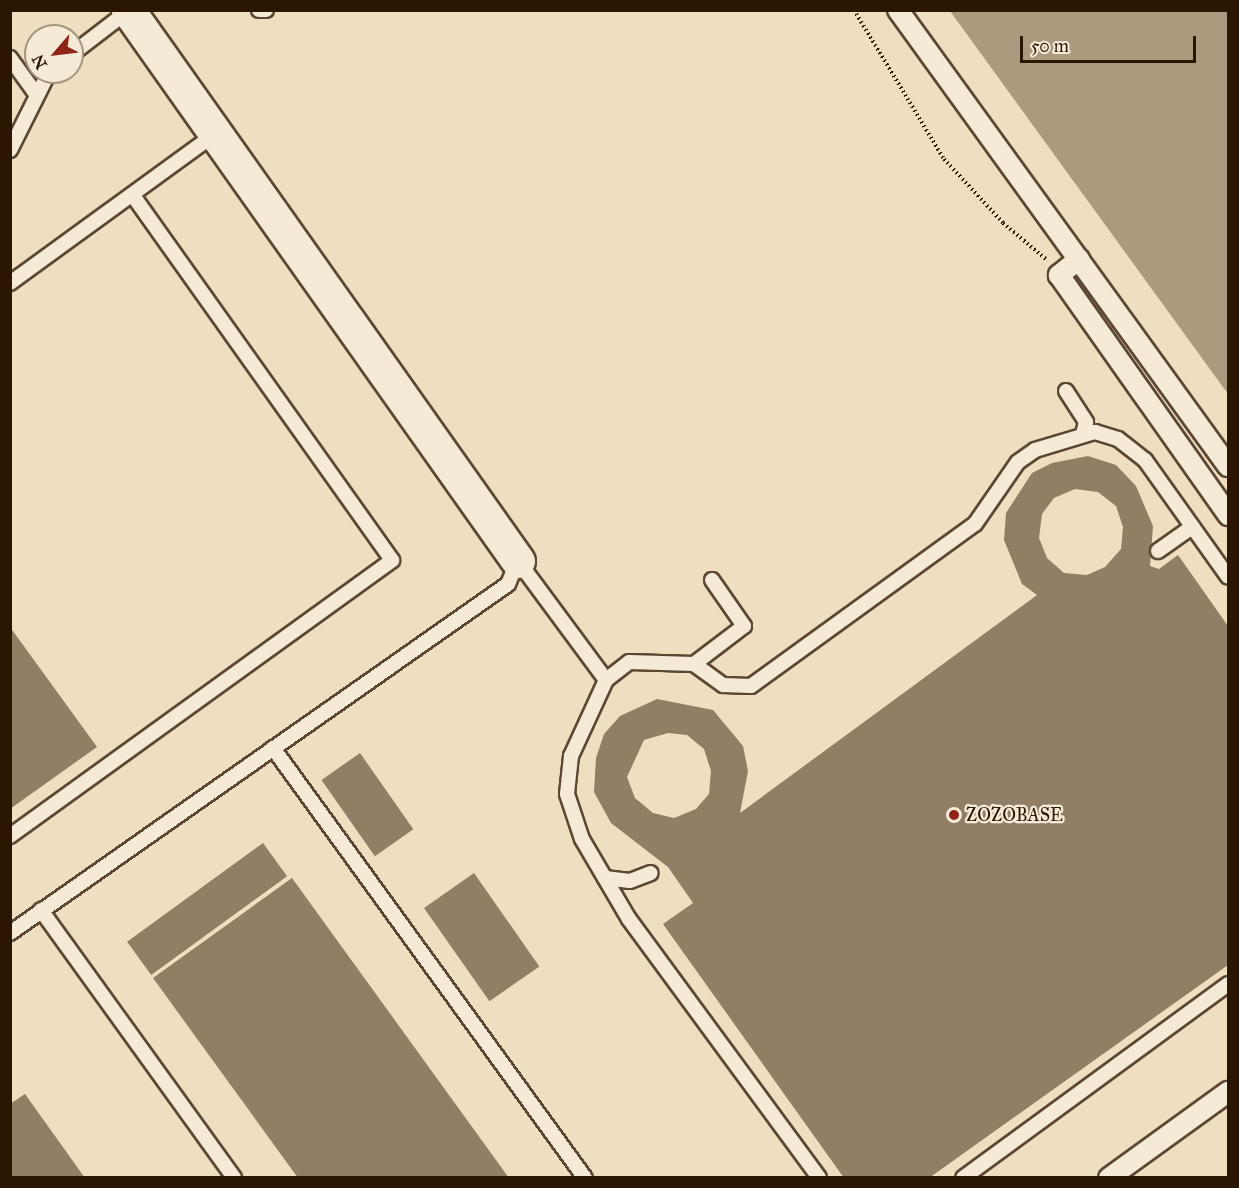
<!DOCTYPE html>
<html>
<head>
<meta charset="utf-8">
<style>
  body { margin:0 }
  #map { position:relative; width:1239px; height:1188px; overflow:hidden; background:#efdec0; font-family:"IM FELL Great Primer",serif }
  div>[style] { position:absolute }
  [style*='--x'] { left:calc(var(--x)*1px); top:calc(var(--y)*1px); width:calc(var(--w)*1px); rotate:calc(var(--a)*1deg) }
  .water>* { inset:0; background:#ac9a7f }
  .building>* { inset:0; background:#917e65; transform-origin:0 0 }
  .path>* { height:4px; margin-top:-2px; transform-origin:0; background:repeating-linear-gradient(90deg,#2b1602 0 1.5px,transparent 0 4.5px) }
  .roads { filter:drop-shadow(2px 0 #5c4832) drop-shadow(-2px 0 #5c4832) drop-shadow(0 2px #5c4832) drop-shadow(0 -2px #5c4832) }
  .service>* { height:14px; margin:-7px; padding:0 7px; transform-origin:7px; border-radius:7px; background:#f5ead6 }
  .pedestrian>* { height:20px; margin:-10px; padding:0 10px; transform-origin:10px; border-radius:10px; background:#f5ead6 }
  .tertiary>* { height:33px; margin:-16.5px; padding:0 16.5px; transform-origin:16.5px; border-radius:16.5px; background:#f5ead6 }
  .dots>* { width:16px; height:16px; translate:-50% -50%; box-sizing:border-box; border:3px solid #f5ead6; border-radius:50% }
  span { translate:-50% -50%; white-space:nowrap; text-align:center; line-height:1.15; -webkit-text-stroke:4.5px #f5ead6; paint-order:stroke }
  .poi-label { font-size:18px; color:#2b1602 }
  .left { translate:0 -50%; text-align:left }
  .frame { position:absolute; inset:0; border:12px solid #2b1602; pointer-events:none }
  .north { position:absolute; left:24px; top:24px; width:60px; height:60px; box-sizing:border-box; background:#f5ead6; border:2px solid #a49581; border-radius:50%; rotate:242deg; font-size:16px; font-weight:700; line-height:24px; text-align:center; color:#2b1602 }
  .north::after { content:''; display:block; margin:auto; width:21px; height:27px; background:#8f2418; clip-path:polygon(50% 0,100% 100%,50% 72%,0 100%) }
  .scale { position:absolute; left:1020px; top:36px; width:176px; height:27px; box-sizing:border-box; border:3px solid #2b1602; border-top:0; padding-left:8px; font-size:18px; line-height:21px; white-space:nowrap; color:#2b1602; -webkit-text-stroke:4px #f5ead6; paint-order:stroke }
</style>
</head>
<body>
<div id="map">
  <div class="water">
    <i style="clip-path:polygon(950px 11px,1228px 11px,1228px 394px)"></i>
  </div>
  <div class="building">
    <i style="clip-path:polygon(evenodd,1088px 456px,1116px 465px,1136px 486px,1153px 526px,1150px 566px,1159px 569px,1178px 555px,1228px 626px,1228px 965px,929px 1178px,844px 1178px,663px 924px,693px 903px,668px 867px,611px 823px,594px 792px,596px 758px,604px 734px,620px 716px,657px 699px,713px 710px,743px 746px,748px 771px,740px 813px,1037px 595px,1022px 584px,1004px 540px,1006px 513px,1032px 473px,1052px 463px,1088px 456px,1075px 489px,1098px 492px,1116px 506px,1123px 527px,1121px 549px,1105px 567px,1087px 575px,1064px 573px,1047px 558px,1039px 538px,1042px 514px,1054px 498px,1075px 489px,1088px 456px,668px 733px,687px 735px,704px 749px,711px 771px,709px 794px,696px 809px,674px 818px,653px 813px,635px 798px,627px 777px,644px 740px,668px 733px)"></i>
    <i style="clip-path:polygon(10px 627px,97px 747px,10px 809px)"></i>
    <i style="left:360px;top:753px;width:93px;height:47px;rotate:55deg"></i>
    <i style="left:263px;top:843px;width:41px;height:168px;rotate:54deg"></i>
    <i style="left:474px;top:873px;width:114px;height:61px;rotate:55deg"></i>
    <i style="clip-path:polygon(292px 878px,509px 1178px,298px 1178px,153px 978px)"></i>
    <i style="clip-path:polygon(25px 1094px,85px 1178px,10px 1178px,10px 1104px)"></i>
  </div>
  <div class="path">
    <i style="--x:854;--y:10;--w:174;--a:58.9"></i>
    <i style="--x:944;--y:159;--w:87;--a:47.3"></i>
    <i style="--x:1003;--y:223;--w:57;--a:40.1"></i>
  </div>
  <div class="roads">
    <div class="service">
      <i style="--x:259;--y:10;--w:7;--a:0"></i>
      <i style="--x:72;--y:54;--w:71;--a:-37.5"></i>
      <i style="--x:10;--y:58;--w:44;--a:54.2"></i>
      <i style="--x:10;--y:150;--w:87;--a:-63.4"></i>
      <i style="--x:10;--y:283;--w:253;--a:-36"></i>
      <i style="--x:1066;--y:391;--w:37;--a:57"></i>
      <i style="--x:1086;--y:422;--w:12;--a:104"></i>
      <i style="--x:1158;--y:551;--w:42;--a:-35.2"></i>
      <i style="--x:518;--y:561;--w:148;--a:53.5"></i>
      <i style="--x:606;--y:680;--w:29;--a:-38"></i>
      <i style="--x:629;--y:662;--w:65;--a:1.8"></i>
      <i style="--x:712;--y:580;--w:56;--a:55.2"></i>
      <i style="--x:744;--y:626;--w:63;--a:142.8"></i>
      <i style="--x:694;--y:664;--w:36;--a:36"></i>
      <i style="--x:723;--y:685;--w:28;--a:2"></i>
      <i style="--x:751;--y:686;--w:276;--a:-35.9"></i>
      <i style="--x:975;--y:524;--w:75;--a:-55.3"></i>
      <i style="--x:1018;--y:462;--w:21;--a:-35"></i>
      <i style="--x:1035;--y:450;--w:63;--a:-16.7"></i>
      <i style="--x:1095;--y:432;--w:24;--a:17"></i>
      <i style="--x:1118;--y:439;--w:34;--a:38"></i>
      <i style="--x:1145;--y:460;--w:143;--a:54.6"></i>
      <i style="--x:606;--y:680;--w:84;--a:114.7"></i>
      <i style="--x:571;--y:756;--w:38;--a:96"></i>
      <i style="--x:567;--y:794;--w:47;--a:71.6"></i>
      <i style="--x:582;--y:839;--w:93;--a:59.6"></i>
      <i style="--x:629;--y:919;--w:321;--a:53.7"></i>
      <i style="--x:273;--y:748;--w:531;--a:54.04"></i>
      <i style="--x:10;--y:836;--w:471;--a:-35.8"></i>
      <i style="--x:392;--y:560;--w:448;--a:-125.4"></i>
      <i style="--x:605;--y:878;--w:25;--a:7"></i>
      <i style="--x:630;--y:881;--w:22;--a:-21"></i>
      <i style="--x:41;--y:910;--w:330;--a:54.2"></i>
      <i style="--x:10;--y:933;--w:608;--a:-35.02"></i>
      <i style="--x:508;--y:584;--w:25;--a:-67"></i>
      <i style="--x:963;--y:1178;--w:328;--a:-36.2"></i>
    </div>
    <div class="pedestrian">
      <i style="--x:898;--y:10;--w:563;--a:54.11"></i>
      <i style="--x:1079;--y:259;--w:26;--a:141"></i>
      <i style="--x:1059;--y:275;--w:294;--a:54.8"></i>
      <i style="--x:1109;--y:1178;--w:147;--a:-35.9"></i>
    </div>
    <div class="tertiary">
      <i style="--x:128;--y:10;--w:675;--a:54.71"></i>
    </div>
  </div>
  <div class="dots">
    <i style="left:954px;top:815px;background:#8f2418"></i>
  </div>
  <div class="poi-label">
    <span class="left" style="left:966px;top:815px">ZOZOBASE</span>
  </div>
  <div class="frame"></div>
  <div class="north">N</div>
  <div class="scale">50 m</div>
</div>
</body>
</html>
